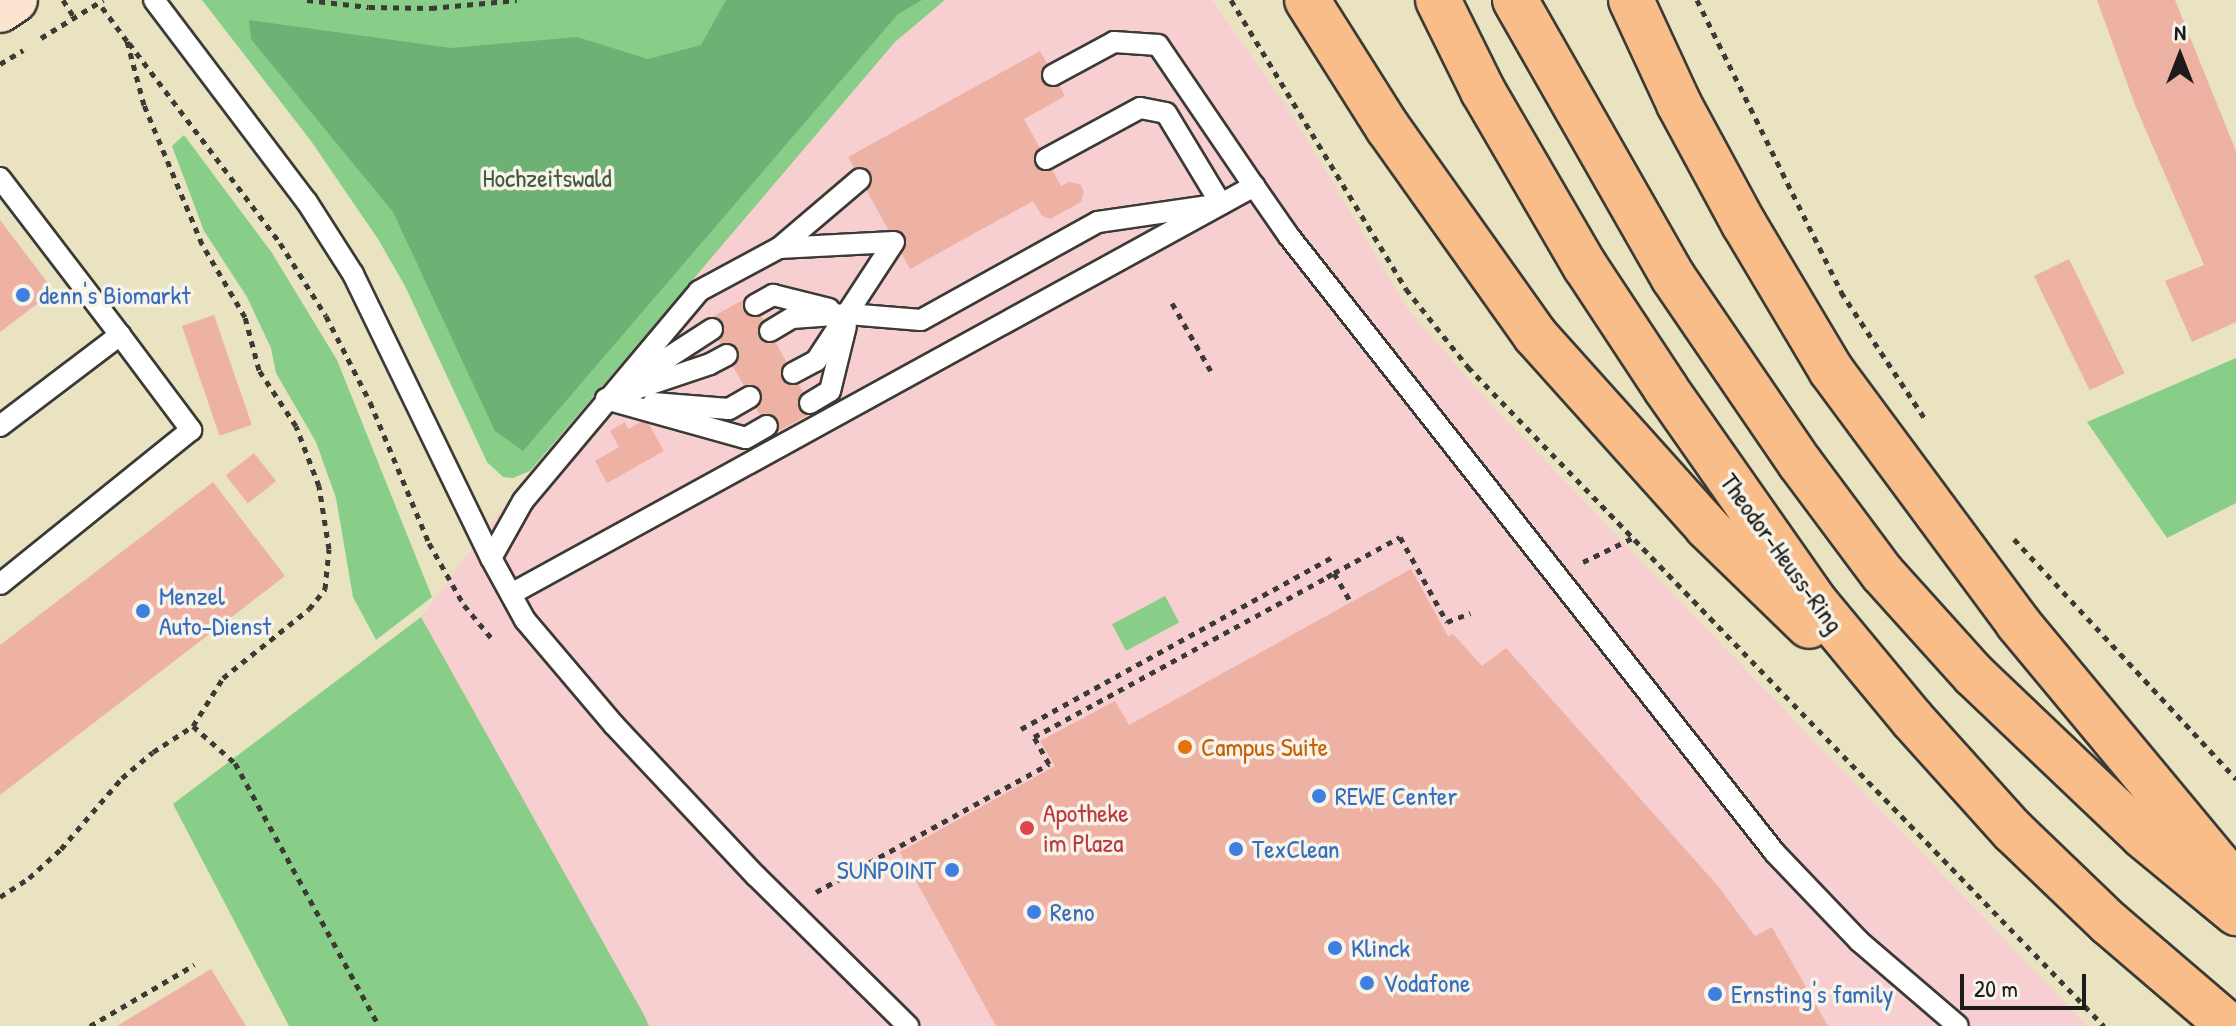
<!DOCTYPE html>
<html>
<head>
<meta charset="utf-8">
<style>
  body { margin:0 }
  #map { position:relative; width:2236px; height:1026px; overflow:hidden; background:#e9e3c2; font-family:"Patrick Hand",sans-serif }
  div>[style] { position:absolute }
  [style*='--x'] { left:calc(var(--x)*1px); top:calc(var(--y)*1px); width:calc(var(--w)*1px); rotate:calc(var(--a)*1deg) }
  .built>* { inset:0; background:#f7cfd1 }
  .green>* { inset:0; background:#88ce88; transform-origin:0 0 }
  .forest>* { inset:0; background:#6eb174 }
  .building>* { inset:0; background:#eeb2a4; transform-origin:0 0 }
  .path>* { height:5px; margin-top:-2.5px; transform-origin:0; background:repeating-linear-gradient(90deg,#3b3a35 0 6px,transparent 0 12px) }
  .roads { filter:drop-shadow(2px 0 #3b3a35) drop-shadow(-2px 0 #3b3a35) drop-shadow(0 2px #3b3a35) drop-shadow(0 -2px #3b3a35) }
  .lane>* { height:20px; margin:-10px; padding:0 10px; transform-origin:10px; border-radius:10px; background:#fff }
  .secondary>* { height:44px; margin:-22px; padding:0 22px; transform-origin:22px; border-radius:22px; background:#fce5d0 }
  .highway>* { height:44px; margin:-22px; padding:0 22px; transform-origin:22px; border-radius:22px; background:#f8bd89 }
  .dots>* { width:22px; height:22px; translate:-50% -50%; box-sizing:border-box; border:4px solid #f7f3e8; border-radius:50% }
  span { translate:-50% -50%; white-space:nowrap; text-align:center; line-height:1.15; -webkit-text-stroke:7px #f7f3e8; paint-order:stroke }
  .park-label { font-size:26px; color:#425a42 }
  .shop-label { font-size:26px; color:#366cbe }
  .left { translate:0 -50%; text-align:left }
  .right { translate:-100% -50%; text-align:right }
  .street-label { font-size:26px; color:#1c1c1c }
  .food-label { font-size:26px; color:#c56008 }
  .health-label { font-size:26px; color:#be3a42 }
  .north { position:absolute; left:2140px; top:16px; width:80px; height:80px; -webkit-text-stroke:6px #f7f3e8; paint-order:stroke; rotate:0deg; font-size:22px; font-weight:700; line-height:32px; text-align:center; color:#1c1c1c }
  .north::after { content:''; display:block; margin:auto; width:28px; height:36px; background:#1c1c1c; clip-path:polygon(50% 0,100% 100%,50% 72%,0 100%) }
  .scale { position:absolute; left:1960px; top:974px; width:126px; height:36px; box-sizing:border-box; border:4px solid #1c1c1c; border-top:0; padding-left:10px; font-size:24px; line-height:28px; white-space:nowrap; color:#1c1c1c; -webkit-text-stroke:6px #f7f3e8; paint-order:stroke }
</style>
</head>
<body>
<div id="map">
  <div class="built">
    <i style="clip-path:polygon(945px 0,1212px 0,1292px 114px,1408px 309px,1486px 399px,2088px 1026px,649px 1026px,421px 617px,530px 471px,895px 42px)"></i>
  </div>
  <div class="green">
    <i style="clip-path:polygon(202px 0,945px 0,895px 42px,530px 471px,513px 478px,503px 477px,487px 462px,405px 286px,378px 239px,311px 141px)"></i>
    <i style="clip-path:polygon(184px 135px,272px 253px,337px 360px,432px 597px,376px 640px,353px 597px,336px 498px,316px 442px,276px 373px,271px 348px,247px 297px,204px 231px,172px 146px)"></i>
    <i style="clip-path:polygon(2236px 358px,2236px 503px,2167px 538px,2087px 422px)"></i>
    <i style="left:1165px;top:596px;width:30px;height:60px;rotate:62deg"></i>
    <i style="clip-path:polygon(421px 617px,644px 1015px,649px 1026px,289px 1026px,173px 804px)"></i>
  </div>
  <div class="forest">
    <i style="clip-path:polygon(726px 0,922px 0,898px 14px,523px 451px,495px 431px,393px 212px,251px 39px,249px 20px,451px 48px,577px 37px,648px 59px,701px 45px)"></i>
  </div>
  <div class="building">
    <i style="clip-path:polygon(2097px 0,2175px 0,2236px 151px,2236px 322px,2192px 342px,2165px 281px,2204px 265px,2135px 105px)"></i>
    <i style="clip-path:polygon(1040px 51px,1065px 96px,1024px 119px,1061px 186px,1069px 182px,1080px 184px,1084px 192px,1081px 202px,1050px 219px,1042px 216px,1033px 201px,910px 269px,848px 157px)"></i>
    <i style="clip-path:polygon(0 220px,54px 291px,0 332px)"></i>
    <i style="left:2069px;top:259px;width:127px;height:39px;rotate:64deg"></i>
    <i style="left:750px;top:296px;width:132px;height:49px;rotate:61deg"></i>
    <i style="left:214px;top:315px;width:116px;height:34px;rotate:71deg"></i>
    <i style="clip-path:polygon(646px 419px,664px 451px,607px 483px,595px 461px,619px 447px,610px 431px,625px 422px,628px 429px)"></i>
    <i style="left:254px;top:453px;width:36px;height:36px;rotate:52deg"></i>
    <i style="clip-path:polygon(213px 482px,285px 576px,0 795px,0 645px)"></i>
    <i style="clip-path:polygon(1411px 569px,1448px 636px,1453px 634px,1482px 666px,1506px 648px,1718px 886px,1755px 936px,1772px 927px,1828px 1026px,996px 1026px,900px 852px,1055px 766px,1040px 741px,1115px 701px,1129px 725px)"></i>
    <i style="clip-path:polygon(211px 969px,246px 1026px,117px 1026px)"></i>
  </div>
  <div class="path">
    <i style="--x:63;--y:0;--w:20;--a:57"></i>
    <i style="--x:307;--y:0;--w:62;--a:6.4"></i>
    <i style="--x:369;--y:7;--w:62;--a:0.9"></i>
    <i style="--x:431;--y:8;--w:86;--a:-5.3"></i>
    <i style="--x:1231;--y:0;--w:338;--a:58.8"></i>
    <i style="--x:1406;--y:289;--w:100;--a:51.5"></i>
    <i style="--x:1468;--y:367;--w:916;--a:46.02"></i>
    <i style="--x:1697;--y:0;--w:326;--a:63.7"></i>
    <i style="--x:1841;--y:292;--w:152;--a:56.5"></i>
    <i style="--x:41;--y:38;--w:73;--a:-31.5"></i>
    <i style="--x:129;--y:43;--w:251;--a:52.9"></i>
    <i style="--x:280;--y:243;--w:86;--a:57.8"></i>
    <i style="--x:326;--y:316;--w:97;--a:62.9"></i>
    <i style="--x:370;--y:402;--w:153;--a:67.3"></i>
    <i style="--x:429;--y:543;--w:71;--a:60.6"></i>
    <i style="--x:464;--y:605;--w:45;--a:50.4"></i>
    <i style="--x:0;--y:64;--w:27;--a:-31"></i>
    <i style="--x:1172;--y:303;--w:83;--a:60.3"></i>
    <i style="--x:2014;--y:539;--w:327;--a:47.2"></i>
    <i style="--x:1583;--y:562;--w:58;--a:-25.7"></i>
    <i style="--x:1334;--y:573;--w:75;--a:-28.6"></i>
    <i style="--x:1400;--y:537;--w:97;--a:61.1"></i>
    <i style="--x:1447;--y:622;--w:25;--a:-21"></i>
    <i style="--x:193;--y:726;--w:56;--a:41.4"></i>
    <i style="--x:235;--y:763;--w:300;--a:61.3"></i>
    <i style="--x:1021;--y:729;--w:355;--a:-28.9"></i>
    <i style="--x:816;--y:892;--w:266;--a:-28.8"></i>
    <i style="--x:1049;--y:764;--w:31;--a:-119"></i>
    <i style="--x:1034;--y:737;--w:334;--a:-28.6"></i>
    <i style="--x:1327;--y:577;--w:8;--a:-30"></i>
    <i style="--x:1334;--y:573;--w:34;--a:60"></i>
    <i style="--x:0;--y:897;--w:35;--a:-33"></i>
    <i style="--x:29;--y:878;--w:43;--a:-42.2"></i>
    <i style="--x:61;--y:849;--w:94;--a:-49.3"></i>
    <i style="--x:122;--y:778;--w:40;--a:-40"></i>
    <i style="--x:153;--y:752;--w:48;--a:-33"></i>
    <i style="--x:193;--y:726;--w:57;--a:-58"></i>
    <i style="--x:223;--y:678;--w:110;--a:-38.7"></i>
    <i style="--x:309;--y:609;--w:26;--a:-51"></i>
    <i style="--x:325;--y:589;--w:40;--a:-84.3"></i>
    <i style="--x:329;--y:549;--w:64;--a:-99"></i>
    <i style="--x:319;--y:486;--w:64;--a:-111"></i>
    <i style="--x:296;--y:426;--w:67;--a:-123.5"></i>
    <i style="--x:259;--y:370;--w:55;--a:-104.8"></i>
    <i style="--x:245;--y:317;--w:85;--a:-120.5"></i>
    <i style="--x:202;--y:244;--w:151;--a:-112.6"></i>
    <i style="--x:144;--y:105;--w:66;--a:-104.9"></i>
    <i style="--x:127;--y:41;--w:47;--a:-126.4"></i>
    <i style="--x:90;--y:1026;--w:121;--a:-30.4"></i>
  </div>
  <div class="roads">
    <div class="lane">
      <i style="--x:154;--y:0;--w:253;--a:52.9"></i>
      <i style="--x:307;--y:202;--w:85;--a:57.4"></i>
      <i style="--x:353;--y:274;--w:316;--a:64.1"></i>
      <i style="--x:491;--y:558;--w:71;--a:61.3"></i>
      <i style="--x:525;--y:620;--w:138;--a:49.7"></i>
      <i style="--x:614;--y:725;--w:207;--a:46.8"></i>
      <i style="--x:756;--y:876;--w:214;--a:44.6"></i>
      <i style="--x:1053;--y:75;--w:69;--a:-28.4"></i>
      <i style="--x:1114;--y:42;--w:44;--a:3.9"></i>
      <i style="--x:1158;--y:45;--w:171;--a:55.8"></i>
      <i style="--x:0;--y:178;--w:198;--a:52.6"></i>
      <i style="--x:779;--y:248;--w:115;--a:-3"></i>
      <i style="--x:755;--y:305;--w:21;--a:-29"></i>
      <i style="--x:773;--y:295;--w:58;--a:14"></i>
      <i style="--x:770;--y:331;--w:26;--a:-31"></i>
      <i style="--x:792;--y:318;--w:56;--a:-4.1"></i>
      <i style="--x:848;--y:314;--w:73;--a:4.7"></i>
      <i style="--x:921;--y:320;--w:202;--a:-29"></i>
      <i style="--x:1098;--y:222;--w:124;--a:-8.3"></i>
      <i style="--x:1221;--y:204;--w:106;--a:-121.1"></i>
      <i style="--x:1166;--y:113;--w:26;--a:-169"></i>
      <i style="--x:1140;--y:108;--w:107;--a:151.5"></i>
      <i style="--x:793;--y:373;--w:26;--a:-28"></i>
      <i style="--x:816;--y:361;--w:142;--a:-56.8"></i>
      <i style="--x:629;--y:383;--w:99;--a:-33"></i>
      <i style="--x:606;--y:399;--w:145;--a:15.6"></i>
      <i style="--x:746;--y:438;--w:24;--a:-30"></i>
      <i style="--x:606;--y:399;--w:110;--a:-18.6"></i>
      <i style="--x:710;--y:364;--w:19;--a:-28"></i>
      <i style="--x:653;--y:403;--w:76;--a:4.5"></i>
      <i style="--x:729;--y:409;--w:24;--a:-30"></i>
      <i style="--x:810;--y:403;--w:23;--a:-31"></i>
      <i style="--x:830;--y:391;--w:67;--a:-76.2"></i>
      <i style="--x:0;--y:426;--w:151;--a:-37.2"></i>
      <i style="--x:120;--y:335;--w:119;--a:53.2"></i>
      <i style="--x:191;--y:430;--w:245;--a:141.1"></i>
      <i style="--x:491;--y:558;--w:65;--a:-60.7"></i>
      <i style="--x:523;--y:501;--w:274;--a:-50"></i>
      <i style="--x:699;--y:291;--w:91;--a:-28.3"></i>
      <i style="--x:779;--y:248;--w:106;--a:-40.4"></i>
      <i style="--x:511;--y:594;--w:848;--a:-28.77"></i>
      <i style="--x:1254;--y:186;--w:60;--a:55.2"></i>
      <i style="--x:1288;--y:235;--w:787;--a:51.76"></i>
      <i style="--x:1775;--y:853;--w:122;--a:46.3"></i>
      <i style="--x:1859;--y:941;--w:130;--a:40.6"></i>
    </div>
    <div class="secondary">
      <i style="--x:0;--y:10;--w:18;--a:-34"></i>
    </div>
    <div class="highway">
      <i style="--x:1307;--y:0;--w:151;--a:57.7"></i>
      <i style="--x:1388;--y:128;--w:254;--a:54.6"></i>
      <i style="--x:1535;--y:335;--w:258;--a:48.1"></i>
      <i style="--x:1707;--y:527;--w:142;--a:44.1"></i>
      <i style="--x:1438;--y:0;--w:102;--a:63.7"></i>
      <i style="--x:1483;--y:91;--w:203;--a:59.8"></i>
      <i style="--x:1585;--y:266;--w:147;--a:56.6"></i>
      <i style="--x:1666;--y:389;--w:261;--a:55"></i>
      <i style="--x:1816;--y:603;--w:151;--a:50.4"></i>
      <i style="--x:1912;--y:719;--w:151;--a:48"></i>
      <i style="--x:2013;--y:831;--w:133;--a:43.8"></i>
      <i style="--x:2109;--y:923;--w:158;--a:40.6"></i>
      <i style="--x:1515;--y:0;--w:319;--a:60.3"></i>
      <i style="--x:1673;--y:277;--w:225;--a:55.7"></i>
      <i style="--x:1800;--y:463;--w:137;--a:53.3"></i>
      <i style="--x:1882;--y:573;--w:137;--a:48"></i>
      <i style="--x:1974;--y:675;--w:233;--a:43.6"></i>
      <i style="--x:2143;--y:836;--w:121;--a:39.6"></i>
      <i style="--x:1631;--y:0;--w:115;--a:65.2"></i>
      <i style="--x:1679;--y:104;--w:136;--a:61.6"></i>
      <i style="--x:1744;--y:224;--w:170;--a:59.2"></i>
      <i style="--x:1831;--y:370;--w:315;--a:53.5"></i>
      <i style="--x:2018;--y:623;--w:342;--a:50.3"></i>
    </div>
  </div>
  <div class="dots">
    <i style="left:23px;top:295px;background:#3f7fe0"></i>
    <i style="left:143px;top:611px;background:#3f7fe0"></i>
    <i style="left:1185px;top:747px;background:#e8710a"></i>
    <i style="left:1319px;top:796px;background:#3f7fe0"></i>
    <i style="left:1027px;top:828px;background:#e0444e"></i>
    <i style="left:1236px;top:849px;background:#3f7fe0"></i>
    <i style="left:952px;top:870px;background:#3f7fe0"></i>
    <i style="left:1034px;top:912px;background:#3f7fe0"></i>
    <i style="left:1335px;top:948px;background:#3f7fe0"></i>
    <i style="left:1367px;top:983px;background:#3f7fe0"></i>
    <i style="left:1715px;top:994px;background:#3f7fe0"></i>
  </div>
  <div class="park-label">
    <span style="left:547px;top:178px">Hochzeitswald</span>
  </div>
  <div class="shop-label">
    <span class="left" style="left:39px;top:295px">denn's Biomarkt</span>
    <span class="left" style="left:159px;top:611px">Menzel<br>Auto-Dienst</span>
    <span class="left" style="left:1335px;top:796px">REWE Center</span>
    <span class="left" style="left:1252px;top:849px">TexClean</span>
    <span class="right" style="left:936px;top:870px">SUNPOINT</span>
    <span class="left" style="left:1050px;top:912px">Reno</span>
    <span class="left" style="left:1351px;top:948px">Klinck</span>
    <span class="left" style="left:1383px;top:983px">Vodafone</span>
    <span class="left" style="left:1731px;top:994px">Ernsting's family</span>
  </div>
  <div class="street-label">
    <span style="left:1782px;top:553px;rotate:54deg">Theodor-Heuss-Ring</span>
  </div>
  <div class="food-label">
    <span class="left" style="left:1201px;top:747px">Campus Suite</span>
  </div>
  <div class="health-label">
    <span class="left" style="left:1043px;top:828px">Apotheke<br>im Plaza</span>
  </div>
  <div class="north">N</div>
  <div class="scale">20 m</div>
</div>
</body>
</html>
